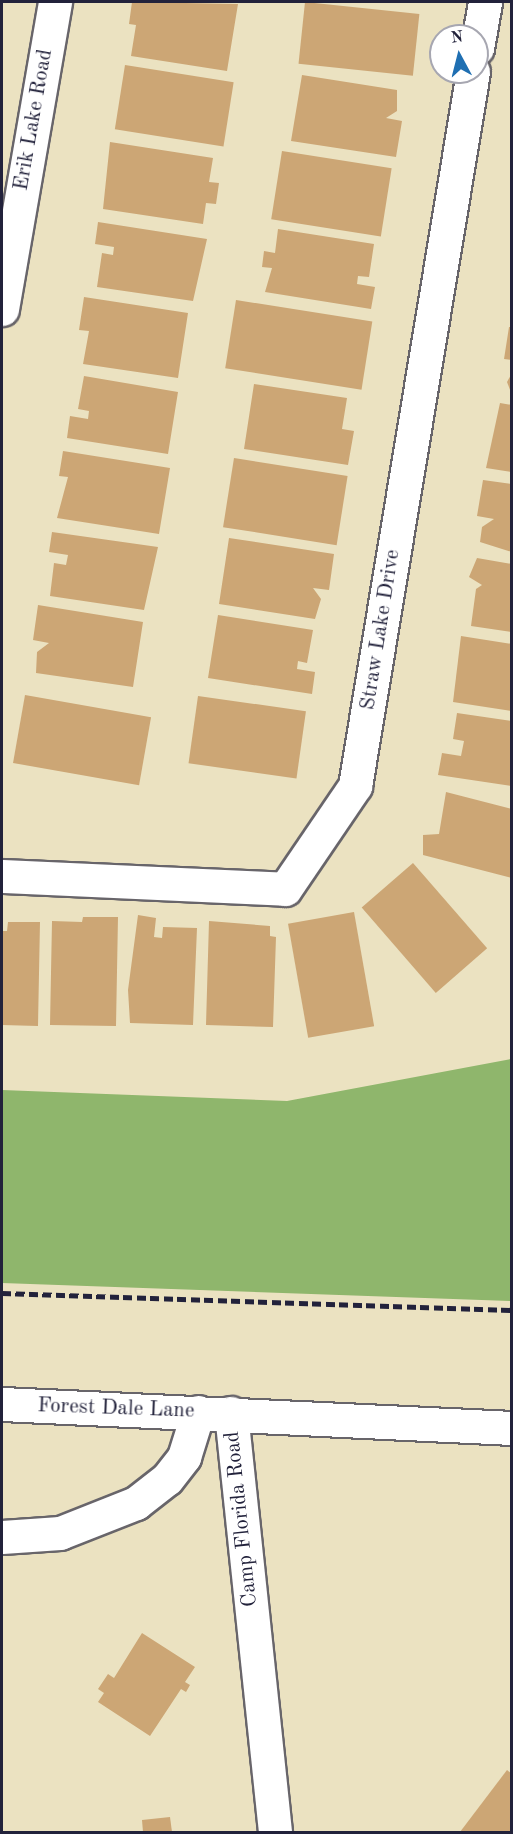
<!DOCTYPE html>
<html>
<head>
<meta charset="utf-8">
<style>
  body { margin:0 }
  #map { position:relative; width:513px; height:1834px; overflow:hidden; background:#ebe2c1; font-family:"Old Standard TT",serif }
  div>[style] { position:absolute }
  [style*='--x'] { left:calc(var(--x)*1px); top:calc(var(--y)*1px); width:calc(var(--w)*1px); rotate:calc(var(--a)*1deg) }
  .forest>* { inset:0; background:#8fb66c }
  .building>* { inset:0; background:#cca675; transform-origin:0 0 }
  .roads { filter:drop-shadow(2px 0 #68656a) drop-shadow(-2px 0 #68656a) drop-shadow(0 2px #68656a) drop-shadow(0 -2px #68656a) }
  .minor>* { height:33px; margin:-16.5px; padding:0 16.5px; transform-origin:16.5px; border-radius:16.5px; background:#fff }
  .rail>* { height:4.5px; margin-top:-2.25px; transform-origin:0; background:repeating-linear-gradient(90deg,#22223b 0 9px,transparent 0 13.5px) }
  span { translate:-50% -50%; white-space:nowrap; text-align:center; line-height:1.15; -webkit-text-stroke:6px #fff; paint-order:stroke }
  .street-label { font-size:21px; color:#22223b }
  .frame { position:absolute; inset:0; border:3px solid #22223b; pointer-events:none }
  .north { position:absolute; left:429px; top:24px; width:60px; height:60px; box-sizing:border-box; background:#fff; border:2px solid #a7a7b1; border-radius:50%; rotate:353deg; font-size:16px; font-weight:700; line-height:24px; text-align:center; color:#22223b }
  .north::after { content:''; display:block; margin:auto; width:21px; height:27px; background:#1f6fb2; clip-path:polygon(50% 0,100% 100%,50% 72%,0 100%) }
</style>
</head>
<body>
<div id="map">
  <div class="forest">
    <i style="clip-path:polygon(511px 1059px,511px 1301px,2px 1283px,2px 1090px,287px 1101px)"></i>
  </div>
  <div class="building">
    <i style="clip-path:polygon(132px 2px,238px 4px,227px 71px,131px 56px,136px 25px,129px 24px)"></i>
    <i style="left:305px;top:2px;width:115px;height:62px;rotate:6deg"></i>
    <i style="left:125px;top:65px;width:110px;height:65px;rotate:9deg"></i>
    <i style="clip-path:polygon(302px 75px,397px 90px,397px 111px,386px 118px,402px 121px,396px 157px,291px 141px)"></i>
    <i style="clip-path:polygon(110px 142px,213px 158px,209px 182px,219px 183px,216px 204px,206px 203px,203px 224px,103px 209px)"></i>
    <i style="left:282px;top:151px;width:111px;height:69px;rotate:9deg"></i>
    <i style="clip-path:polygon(98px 222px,207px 239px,193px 301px,97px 287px,102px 253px,113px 255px,114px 247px,95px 244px)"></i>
    <i style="clip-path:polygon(278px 229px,374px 244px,369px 277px,358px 276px,357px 284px,375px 287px,371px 309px,265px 292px,272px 268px,262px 267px,264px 251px,275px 253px)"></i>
    <i style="clip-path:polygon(84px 297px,188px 313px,178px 378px,83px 364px,89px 331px,79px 330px)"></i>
    <i style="left:236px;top:300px;width:138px;height:69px;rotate:9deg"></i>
    <i style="clip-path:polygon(509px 327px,512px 327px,512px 360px,504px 359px)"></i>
    <i style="clip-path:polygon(512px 373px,512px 395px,507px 382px)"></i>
    <i style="clip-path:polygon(84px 376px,178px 392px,168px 454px,67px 438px,70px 416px,88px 419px,89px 411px,78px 409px)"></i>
    <i style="clip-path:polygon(254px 384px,347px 398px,342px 429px,354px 431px,348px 465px,244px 449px)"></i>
    <i style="clip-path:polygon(500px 403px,512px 405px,512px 472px,486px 468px)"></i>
    <i style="clip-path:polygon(63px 451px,170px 468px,159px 534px,57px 518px,68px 477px,59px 476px)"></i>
    <i style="left:234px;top:458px;width:115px;height:70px;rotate:9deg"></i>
    <i style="clip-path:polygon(483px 480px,512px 484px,512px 552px,480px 542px,482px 527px,494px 519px,477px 516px)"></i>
    <i style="clip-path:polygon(52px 532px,158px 547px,144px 610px,50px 596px,54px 563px,66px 565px,68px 555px,49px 552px)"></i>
    <i style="clip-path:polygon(229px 538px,334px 554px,329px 590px,313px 588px,321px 599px,315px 619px,219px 604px)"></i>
    <i style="clip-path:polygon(477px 558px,512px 564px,512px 632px,471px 626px,476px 589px,482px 585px,469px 577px)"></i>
    <i style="clip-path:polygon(38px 605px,143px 622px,133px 687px,36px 673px,37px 652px,49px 643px,33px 640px)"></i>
    <i style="clip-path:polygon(218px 615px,313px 630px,307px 663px,298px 661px,297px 669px,315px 672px,312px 694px,208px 678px)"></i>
    <i style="clip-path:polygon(461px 636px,512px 644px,512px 711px,453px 702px)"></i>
    <i style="left:25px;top:695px;width:128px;height:69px;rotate:10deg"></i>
    <i style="left:198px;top:696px;width:109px;height:68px;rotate:8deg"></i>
    <i style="clip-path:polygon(457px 713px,512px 721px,512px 786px,438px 775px,442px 753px,461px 756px,464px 741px,453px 739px)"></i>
    <i style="clip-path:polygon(446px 792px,512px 809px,512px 878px,423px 855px,423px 835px,439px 834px)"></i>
    <i style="left:413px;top:863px;width:113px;height:68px;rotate:49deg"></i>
    <i style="left:354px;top:912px;width:116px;height:67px;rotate:80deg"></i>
    <i style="clip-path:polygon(138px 915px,156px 918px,154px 937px,162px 938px,163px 927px,197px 928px,193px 1025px,130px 1023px,128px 990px)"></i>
    <i style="clip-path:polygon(83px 917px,118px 917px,116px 1026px,50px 1025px,52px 921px,82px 922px)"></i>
    <i style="clip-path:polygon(209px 921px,270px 926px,270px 936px,276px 937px,273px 1027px,206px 1025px)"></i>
    <i style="clip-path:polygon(8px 922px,40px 922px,38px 1026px,2px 1025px,2px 931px,7px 931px)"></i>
    <i style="clip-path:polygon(142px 1633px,195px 1667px,185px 1682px,190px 1685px,186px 1692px,181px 1689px,150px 1736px,98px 1702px,104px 1693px,98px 1689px,108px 1674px,114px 1678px)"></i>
    <i style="clip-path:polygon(507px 1770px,512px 1774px,512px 1832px,460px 1832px)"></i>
    <i style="clip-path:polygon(170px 1817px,172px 1832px,143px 1832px,142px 1820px)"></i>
  </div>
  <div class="roads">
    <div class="minor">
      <i style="--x:477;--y:48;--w:47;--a:-80.1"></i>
      <i style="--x:2;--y:309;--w:312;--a:-80.2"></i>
      <i style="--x:2;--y:876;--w:283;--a:2.6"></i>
      <i style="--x:285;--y:889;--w:125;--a:-55.8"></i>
      <i style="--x:355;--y:786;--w:724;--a:-80.62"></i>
      <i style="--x:2;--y:1404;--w:511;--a:2.69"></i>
      <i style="--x:231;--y:1413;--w:421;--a:84"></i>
      <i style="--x:2;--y:1537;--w:58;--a:-3.9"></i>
      <i style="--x:60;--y:1533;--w:82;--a:-21.5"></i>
      <i style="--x:136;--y:1503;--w:39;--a:-38"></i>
      <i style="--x:167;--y:1479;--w:28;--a:-52"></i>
      <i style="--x:184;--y:1457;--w:47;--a:-72.7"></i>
    </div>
  </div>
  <div class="rail">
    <i style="--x:2;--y:1293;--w:510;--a:1.91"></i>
  </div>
  <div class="street-label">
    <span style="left:34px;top:120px;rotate:-80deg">Erik Lake Road</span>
    <span style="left:381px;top:630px;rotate:-81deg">Straw Lake Drive</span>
    <span style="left:116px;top:1409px;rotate:2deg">Forest Dale Lane</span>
    <span style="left:242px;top:1519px;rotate:-96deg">Camp Florida Road</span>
  </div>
  <div class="frame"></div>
  <div class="north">N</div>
</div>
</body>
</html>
